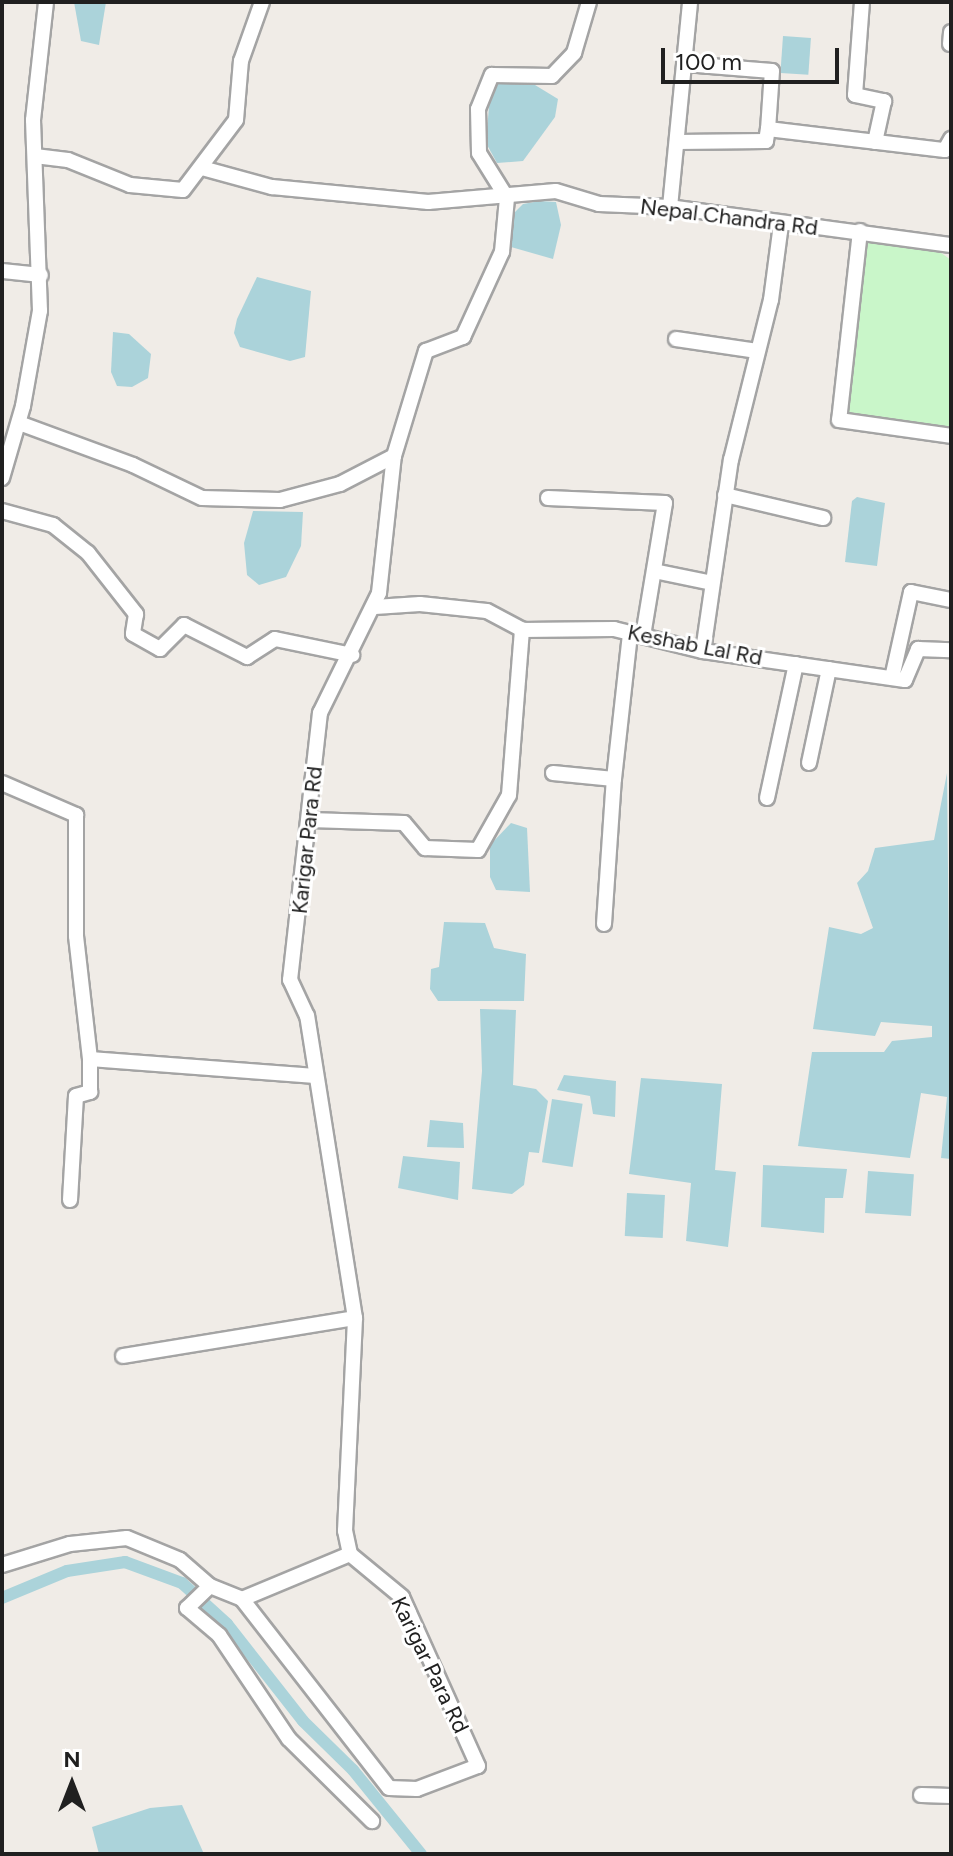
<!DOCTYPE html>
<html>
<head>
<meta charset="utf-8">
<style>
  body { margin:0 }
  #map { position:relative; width:953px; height:1856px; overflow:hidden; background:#f0ece7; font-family:Figtree,sans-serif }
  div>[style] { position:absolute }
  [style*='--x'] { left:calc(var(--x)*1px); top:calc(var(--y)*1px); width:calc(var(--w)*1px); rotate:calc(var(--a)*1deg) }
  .park>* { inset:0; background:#c9f6c9 }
  .water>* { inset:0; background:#abd3da; transform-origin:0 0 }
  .canal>* { height:12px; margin:-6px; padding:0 6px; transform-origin:6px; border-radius:6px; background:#abd3da }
  .roads { filter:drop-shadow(2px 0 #a4a4a4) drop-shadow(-2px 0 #a4a4a4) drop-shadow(0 2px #a4a4a4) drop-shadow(0 -2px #a4a4a4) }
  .street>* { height:14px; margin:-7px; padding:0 7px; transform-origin:7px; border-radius:7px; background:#fff }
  span { translate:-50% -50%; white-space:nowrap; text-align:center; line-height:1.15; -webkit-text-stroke:6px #fff; paint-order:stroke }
  .street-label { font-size:22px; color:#202020 }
  .frame { position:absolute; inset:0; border:4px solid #202020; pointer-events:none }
  .north { position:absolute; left:32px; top:1744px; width:80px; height:80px; -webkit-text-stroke:6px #fff; paint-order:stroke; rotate:0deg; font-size:22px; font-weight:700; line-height:32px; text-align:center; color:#202020 }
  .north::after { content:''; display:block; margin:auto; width:28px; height:36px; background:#202020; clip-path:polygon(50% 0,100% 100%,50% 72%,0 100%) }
  .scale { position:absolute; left:661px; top:48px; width:178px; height:36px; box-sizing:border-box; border:4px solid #202020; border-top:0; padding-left:10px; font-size:24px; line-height:28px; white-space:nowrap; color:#202020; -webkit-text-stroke:6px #fff; paint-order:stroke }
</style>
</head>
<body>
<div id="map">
  <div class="park">
    <i style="clip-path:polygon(865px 242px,937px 250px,951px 260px,951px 430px,844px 416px)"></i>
  </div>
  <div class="water">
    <i style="clip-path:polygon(74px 2px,106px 2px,99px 45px,81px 41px)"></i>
    <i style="left:783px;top:36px;width:28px;height:37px;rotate:4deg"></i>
    <i style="clip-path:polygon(500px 82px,535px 85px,558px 99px,555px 117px,523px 161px,497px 163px,486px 143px,490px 94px)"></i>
    <i style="clip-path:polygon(540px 201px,556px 202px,561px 225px,553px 259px,511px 247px,511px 216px,523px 204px)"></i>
    <i style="clip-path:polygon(257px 277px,311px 291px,305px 357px,290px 361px,240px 347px,234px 333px,237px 319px)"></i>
    <i style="clip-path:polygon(113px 332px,129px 334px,151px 354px,148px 378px,132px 387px,117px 386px,111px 372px)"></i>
    <i style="clip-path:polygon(857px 497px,885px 503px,877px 566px,845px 562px,852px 501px)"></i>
    <i style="clip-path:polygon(253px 511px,303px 512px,301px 546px,286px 577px,259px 585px,247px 575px,244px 543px)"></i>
    <i style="clip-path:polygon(947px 773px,951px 1159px,941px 1158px,947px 1097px,921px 1093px,910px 1158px,798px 1146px,812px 1052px,884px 1052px,892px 1041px,932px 1037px,932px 1026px,881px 1022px,875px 1036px,813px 1029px,829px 927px,861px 934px,873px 928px,857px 883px,868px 871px,875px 848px,934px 840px)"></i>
    <i style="clip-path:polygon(511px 823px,527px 828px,530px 892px,496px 890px,490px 877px,490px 845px)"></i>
    <i style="clip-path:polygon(444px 922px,485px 923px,494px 948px,526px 954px,524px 1001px,438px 1001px,430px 989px,431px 969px,439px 967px)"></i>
    <i style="clip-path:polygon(480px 1009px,516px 1010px,513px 1085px,536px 1089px,548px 1101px,539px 1153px,529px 1152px,524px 1185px,512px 1194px,472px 1189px,482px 1071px)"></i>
    <i style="clip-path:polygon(564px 1075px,616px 1081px,615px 1117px,593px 1114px,590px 1096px,557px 1090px)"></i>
    <i style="clip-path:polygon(641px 1078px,722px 1084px,715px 1170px,736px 1172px,728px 1247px,686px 1241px,691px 1183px,629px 1174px)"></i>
    <i style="left:552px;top:1099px;width:31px;height:64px;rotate:9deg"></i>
    <i style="clip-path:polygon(430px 1120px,463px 1123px,464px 1148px,427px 1147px)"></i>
    <i style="clip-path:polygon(403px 1156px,460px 1162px,458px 1200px,398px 1188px)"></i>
    <i style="clip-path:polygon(763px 1165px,847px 1169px,843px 1198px,825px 1198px,824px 1233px,761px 1227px)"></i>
    <i style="left:868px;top:1171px;width:46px;height:42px;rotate:4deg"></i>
    <i style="left:627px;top:1193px;width:38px;height:43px;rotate:3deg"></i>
    <i style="clip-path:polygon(182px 1805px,204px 1854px,99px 1854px,92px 1827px,150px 1808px)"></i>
  </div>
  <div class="canal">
    <i style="--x:2;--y:1598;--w:70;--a:-22.6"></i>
    <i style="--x:67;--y:1571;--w:59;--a:-8.8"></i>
    <i style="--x:125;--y:1562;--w:61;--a:20.2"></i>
    <i style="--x:182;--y:1583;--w:61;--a:42.3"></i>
    <i style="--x:227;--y:1624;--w:123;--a:51.9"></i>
    <i style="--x:303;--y:1721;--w:70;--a:44.4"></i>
    <i style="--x:353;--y:1770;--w:108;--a:51"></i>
  </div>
  <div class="roads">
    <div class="street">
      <i style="--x:862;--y:2;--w:93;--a:94.3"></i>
      <i style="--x:855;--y:95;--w:30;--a:12"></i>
      <i style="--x:884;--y:101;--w:42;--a:102.4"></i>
      <i style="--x:950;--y:44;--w:12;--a:-85"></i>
      <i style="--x:685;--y:64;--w:87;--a:4.6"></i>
      <i style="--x:772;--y:71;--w:58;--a:93.9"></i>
      <i style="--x:677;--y:142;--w:89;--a:-0.6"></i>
      <i style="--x:766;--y:141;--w:12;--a:-81"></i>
      <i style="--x:768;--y:129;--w:178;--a:6.8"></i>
      <i style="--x:945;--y:150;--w:13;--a:-61"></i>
      <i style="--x:35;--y:156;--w:33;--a:7"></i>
      <i style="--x:68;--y:160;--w:67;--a:22"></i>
      <i style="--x:130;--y:185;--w:53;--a:5.4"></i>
      <i style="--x:183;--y:190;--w:88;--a:-52.9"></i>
      <i style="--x:236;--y:120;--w:59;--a:-85.2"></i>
      <i style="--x:241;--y:61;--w:63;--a:-70.4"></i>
      <i style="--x:202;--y:168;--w:73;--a:15.2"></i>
      <i style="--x:272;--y:187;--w:157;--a:5.5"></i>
      <i style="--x:428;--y:202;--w:128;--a:-4.9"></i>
      <i style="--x:556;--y:191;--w:45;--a:16.8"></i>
      <i style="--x:599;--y:204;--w:71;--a:2.4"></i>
      <i style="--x:670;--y:207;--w:284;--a:7.7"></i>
      <i style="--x:670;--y:207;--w:206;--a:-84.4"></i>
      <i style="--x:860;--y:231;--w:190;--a:96.3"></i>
      <i style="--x:839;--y:420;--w:113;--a:8.1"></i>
      <i style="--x:2;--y:271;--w:39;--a:6"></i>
      <i style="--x:676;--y:339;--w:82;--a:8.4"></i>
      <i style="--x:19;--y:423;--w:121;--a:20.2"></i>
      <i style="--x:133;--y:465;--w:76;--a:25.6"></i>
      <i style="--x:202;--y:498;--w:78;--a:1.5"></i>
      <i style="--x:280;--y:500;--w:62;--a:-14.9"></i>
      <i style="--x:340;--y:484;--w:61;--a:-27.4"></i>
      <i style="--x:2;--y:478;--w:75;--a:-73.7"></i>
      <i style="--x:23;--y:406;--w:97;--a:-79.9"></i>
      <i style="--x:40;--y:311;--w:191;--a:-92.1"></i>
      <i style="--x:33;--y:120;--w:119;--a:-83.7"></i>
      <i style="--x:725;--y:495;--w:101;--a:13.2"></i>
      <i style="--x:548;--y:498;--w:117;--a:2.4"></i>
      <i style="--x:665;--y:503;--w:135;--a:99.4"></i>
      <i style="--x:2;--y:511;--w:53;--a:15.4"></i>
      <i style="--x:53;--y:525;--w:45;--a:38.7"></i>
      <i style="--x:88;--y:553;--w:78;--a:51.8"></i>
      <i style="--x:136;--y:614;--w:20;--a:99"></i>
      <i style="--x:133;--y:634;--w:31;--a:29"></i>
      <i style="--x:160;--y:649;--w:34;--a:-45"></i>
      <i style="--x:184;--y:625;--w:71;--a:26.9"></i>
      <i style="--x:247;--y:657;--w:33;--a:-33"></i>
      <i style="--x:275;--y:639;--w:79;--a:11.7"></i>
      <i style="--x:654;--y:571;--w:59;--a:11.7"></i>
      <i style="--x:375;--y:607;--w:45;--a:-3.8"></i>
      <i style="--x:420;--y:604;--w:67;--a:6"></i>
      <i style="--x:487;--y:611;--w:40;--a:28"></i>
      <i style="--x:522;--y:630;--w:92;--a:-0.6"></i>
      <i style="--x:614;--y:629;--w:92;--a:13.9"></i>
      <i style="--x:703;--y:651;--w:204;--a:8.2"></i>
      <i style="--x:905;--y:680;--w:34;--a:-67"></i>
      <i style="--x:918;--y:649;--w:33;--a:2"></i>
      <i style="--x:703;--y:651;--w:193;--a:-81.7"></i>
      <i style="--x:731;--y:460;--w:165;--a:-76"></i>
      <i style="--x:771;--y:300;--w:77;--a:-82.5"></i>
      <i style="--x:892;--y:678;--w:88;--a:-77.5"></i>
      <i style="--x:911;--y:592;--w:41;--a:11.3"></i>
      <i style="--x:809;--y:763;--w:96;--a:-78"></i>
      <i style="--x:553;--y:773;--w:61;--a:5.6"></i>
      <i style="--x:614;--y:779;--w:147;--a:-83.7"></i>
      <i style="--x:2;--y:783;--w:81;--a:23.4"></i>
      <i style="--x:76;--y:815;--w:121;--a:90"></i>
      <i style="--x:76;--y:936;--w:124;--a:83.5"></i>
      <i style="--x:90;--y:1059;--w:226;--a:4.3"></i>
      <i style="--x:767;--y:798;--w:137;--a:-77.8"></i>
      <i style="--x:310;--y:820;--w:94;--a:1.8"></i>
      <i style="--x:404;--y:823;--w:33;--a:50"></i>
      <i style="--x:425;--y:848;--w:53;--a:2.2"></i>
      <i style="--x:478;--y:850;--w:63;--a:-60.6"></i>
      <i style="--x:509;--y:795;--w:166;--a:-85.5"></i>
      <i style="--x:604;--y:924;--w:145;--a:-86.1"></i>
      <i style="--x:70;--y:1200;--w:104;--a:-86.7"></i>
      <i style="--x:76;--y:1096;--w:15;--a:-16"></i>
      <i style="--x:90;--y:1092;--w:33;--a:-90"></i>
      <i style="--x:123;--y:1356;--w:235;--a:-9.3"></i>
      <i style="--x:2;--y:1565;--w:71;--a:-17.2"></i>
      <i style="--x:70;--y:1544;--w:57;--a:-6"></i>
      <i style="--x:127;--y:1538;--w:57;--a:22.5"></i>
      <i style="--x:180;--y:1560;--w:40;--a:41"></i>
      <i style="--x:210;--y:1586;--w:35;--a:22"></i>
      <i style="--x:242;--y:1599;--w:239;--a:52.1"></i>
      <i style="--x:389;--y:1788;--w:28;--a:2"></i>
      <i style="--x:417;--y:1789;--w:65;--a:-20.7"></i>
      <i style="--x:478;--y:1766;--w:185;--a:-114.2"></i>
      <i style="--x:402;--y:1597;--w:67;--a:-140.4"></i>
      <i style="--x:350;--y:1554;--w:24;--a:-102"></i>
      <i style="--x:345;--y:1531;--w:213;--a:-87.3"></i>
      <i style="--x:355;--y:1318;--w:306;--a:-99"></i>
      <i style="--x:307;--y:1016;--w:40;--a:-115"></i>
      <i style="--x:290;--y:980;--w:269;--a:-83.6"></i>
      <i style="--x:320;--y:713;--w:134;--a:-63.8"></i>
      <i style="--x:379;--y:593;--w:138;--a:-83.8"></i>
      <i style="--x:394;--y:456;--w:110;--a:-73.1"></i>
      <i style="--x:426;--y:351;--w:40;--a:-21"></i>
      <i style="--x:463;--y:337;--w:94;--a:-65.4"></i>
      <i style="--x:502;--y:252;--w:54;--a:-84.7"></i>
      <i style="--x:507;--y:198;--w:53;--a:-121.9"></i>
      <i style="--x:479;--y:153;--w:44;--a:-91.3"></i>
      <i style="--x:478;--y:109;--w:37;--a:-68"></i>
      <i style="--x:492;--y:75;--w:60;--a:1"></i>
      <i style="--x:552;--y:76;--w:32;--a:-46"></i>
      <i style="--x:574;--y:53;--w:53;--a:-73.6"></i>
      <i style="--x:210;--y:1586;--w:32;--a:136"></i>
      <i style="--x:187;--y:1608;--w:42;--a:40.2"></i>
      <i style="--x:219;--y:1635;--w:125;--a:56.1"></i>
      <i style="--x:289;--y:1739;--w:117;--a:44.7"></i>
      <i style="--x:242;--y:1599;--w:117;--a:-22.6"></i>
      <i style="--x:921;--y:1795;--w:30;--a:2"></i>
    </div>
  </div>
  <div class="street-label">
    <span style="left:729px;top:217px;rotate:7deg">Nepal Chandra Rd</span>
    <span style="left:695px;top:645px;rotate:11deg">Keshab Lal Rd</span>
    <span style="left:307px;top:840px;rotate:-84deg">Karigar Para Rd</span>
    <span style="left:430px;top:1665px;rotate:64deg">Karigar Para Rd</span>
  </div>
  <div class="frame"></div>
  <div class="north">N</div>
  <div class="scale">100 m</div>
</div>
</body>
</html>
